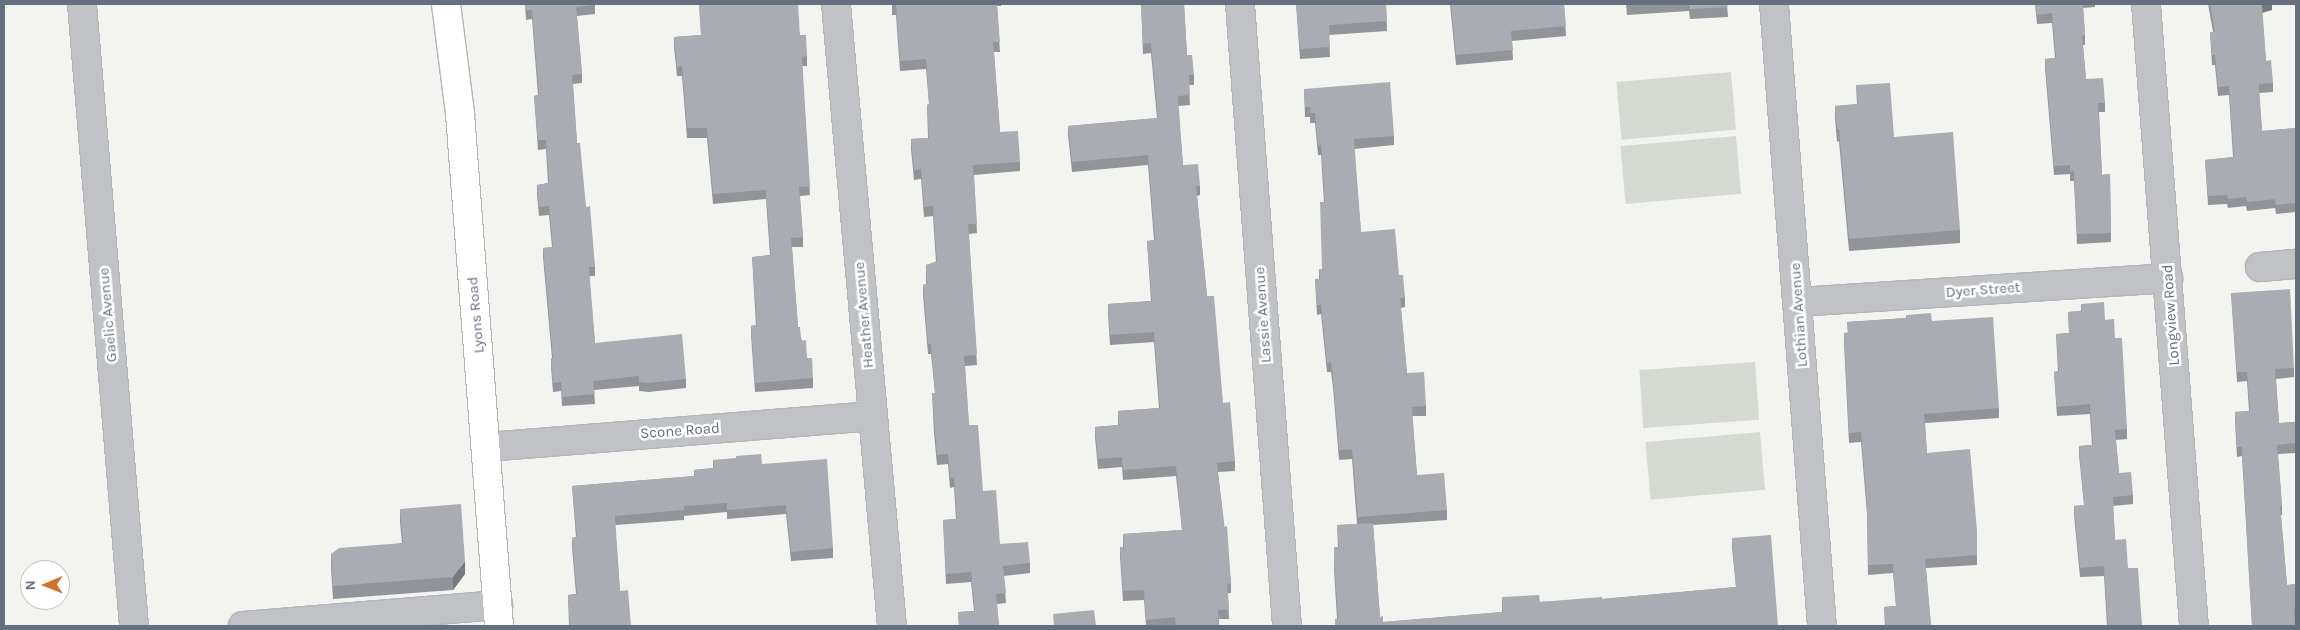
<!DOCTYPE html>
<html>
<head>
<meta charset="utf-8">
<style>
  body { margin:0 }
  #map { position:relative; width:2300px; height:630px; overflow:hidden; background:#f3f4f0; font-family:Karla,sans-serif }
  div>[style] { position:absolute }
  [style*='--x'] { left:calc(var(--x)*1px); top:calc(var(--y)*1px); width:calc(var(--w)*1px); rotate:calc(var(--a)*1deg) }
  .green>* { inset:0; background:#d4dad2; transform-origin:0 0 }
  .roads { filter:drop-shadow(1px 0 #b2b5ba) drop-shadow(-1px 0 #b2b5ba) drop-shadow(0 1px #b2b5ba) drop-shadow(0 -1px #b2b5ba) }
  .street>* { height:28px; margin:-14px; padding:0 14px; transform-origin:14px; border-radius:14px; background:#c0c2c5 }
  .secondary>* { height:28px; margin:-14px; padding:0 14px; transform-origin:14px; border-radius:14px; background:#fff }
  .wall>* { inset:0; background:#91959a }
  .shaded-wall>* { inset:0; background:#76797d }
  .building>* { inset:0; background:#a9adb3 }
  span { translate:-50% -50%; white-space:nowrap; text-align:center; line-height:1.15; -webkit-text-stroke:5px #fff; paint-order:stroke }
  .street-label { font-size:15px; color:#666f7e }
  .frame { position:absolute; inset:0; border:5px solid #666f7e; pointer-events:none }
  .north { position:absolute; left:20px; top:560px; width:50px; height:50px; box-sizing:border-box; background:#fff; border:1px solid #c2c5cb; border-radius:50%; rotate:269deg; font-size:14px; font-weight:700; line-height:20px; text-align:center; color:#666f7e }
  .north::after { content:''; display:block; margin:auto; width:18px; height:22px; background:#cf7335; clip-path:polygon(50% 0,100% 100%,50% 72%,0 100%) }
</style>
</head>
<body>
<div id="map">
  <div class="green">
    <i style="left:1731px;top:72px;width:58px;height:115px;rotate:85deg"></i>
    <i style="left:1736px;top:136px;width:58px;height:116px;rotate:85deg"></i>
    <i style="left:1755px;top:362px;width:58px;height:116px;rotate:86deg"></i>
    <i style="left:1760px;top:432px;width:58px;height:115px;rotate:85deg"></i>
  </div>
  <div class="roads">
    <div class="street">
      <i style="--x:82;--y:4;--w:624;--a:85.22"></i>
      <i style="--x:836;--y:4;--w:625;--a:84.86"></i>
      <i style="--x:1240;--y:4;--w:624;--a:85.68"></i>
      <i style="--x:1774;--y:4;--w:624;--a:85.59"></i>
      <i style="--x:2146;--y:4;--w:624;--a:85.59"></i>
      <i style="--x:2260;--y:267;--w:36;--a:-5"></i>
      <i style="--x:1798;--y:302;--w:371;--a:-3.7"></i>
      <i style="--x:487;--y:447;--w:386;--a:-4.6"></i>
      <i style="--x:243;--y:626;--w:256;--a:-4.7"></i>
    </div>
    <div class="secondary">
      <i style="--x:446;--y:4;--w:111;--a:82.7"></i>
      <i style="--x:460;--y:114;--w:513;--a:85.64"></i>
    </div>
  </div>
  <div class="wall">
    <i style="clip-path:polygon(525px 4px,595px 4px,595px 14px,577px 16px,582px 74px,582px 83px,573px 84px,577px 143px,586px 207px,595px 267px,595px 276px,589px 276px,595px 343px,686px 379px,686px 388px,649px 392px,639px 391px,639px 386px,594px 390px,595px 404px,562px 406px,561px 391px,553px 392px,551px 367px,551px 358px,552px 358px,543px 257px,543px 248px,552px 247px,549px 215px,539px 216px,537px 194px,537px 185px,548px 183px,546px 149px,538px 150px,534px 96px,538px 95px,532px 19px,526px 20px)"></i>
    <i style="clip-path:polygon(699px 4px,800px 35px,807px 56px,807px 66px,802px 66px,810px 195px,800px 196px,803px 237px,803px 247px,792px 247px,798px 327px,813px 378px,813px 388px,755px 392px,751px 335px,751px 326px,756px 325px,752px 257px,770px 255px,766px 199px,713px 204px,707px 138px,687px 138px,682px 76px,677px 76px,674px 47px,674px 37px,701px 35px)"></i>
    <i style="clip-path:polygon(892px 4px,1001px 4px,1001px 6px,997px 6px,1000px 52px,994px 52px,1000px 132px,1020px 162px,1020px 171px,974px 175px,977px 233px,969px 234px,977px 365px,965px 366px,969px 425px,983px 491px,1000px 544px,1030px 563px,1030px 573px,1004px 576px,1006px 603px,997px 604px,999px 626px,959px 626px,958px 612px,974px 611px,971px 582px,946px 584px,943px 520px,956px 519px,954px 487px,950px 488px,948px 464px,937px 465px,934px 433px,932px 393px,935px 393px,931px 354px,928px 354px,923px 295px,923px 285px,926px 284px,926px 265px,936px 262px,933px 216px,924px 217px,921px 179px,914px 180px,911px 149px,911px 139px,928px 138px,927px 105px,929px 104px,926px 69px,900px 71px,896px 15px,892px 15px)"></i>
    <i style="clip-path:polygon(1141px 4px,1184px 4px,1187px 55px,1194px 75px,1194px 85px,1189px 85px,1190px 105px,1178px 106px,1183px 165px,1200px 186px,1200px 195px,1197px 196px,1207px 296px,1223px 403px,1235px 461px,1235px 471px,1218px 472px,1231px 583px,1231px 593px,1228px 593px,1229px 619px,1219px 619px,1219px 626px,1146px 626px,1144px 600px,1123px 601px,1120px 557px,1120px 547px,1123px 547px,1123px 534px,1182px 530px,1176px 476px,1123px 480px,1122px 467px,1098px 469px,1095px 437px,1095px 427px,1118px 425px,1118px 411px,1159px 408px,1154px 342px,1110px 345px,1108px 314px,1108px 304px,1151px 301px,1147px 241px,1154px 240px,1148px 165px,1072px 172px,1068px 135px,1068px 126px,1157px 118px,1151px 53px,1143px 54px)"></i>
    <i style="clip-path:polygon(1296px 4px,1386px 4px,1387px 31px,1329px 35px,1330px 57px,1300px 59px)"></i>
    <i style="clip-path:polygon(1450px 4px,1564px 4px,1566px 36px,1512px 41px,1513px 60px,1456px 65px)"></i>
    <i style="clip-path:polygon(1626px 4px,1727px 4px,1728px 17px,1690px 19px,1689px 11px,1627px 15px)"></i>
    <i style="clip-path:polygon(2035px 4px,2095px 4px,2095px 7px,2083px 8px,2085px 35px,2085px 45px,2083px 45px,2086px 79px,2105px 103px,2105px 112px,2099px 112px,2102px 175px,2110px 174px,2111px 242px,2077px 244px,2074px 181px,2070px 181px,2070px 174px,2054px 175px,2045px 68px,2045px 59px,2055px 58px,2052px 23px,2037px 24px)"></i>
    <i style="clip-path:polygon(2208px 4px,2272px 4px,2272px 10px,2262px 12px,2266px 61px,2273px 83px,2273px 92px,2259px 93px,2262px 131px,2296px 128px,2296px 212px,2276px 214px,2275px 208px,2247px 211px,2246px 206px,2228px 208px,2227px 204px,2208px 205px,2205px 160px,2233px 157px,2229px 95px,2218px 96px,2215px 65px,2212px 65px,2210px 32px,2213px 32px)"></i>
    <i style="clip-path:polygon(1856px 85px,1894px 137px,1960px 230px,1960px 243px,1849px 251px,1839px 141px,1837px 142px,1835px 118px,1835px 106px,1857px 104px)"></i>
    <i style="clip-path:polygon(1304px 89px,1394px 136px,1394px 145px,1354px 149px,1361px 232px,1399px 275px,1405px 298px,1405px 307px,1401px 308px,1407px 373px,1426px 406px,1426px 416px,1412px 416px,1417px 475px,1447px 510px,1447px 520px,1373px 525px,1380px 617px,1383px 622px,1502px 612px,1502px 597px,1540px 602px,1602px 599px,1736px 587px,1732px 548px,1732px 538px,1778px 626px,1335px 626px,1335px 619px,1337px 619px,1334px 569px,1334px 547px,1338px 547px,1337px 525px,1357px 524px,1352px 459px,1339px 460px,1333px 387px,1331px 372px,1327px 372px,1321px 314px,1317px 315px,1315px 279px,1319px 279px,1319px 269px,1322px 269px,1324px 202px,1321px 155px,1318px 155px,1315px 123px,1310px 123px,1310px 117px,1305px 117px)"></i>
    <i style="clip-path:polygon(2231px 293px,2294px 368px,2294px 377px,2276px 379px,2279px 423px,2296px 422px,2296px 453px,2278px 454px,2282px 506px,2282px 515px,2281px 515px,2287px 585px,2296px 584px,2296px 617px,2295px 617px,2295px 626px,2252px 626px,2242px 456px,2237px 457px,2235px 421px,2235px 412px,2249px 411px,2247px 381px,2237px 382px)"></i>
    <i style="clip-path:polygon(2081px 304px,2105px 320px,2115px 338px,2127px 429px,2127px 439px,2116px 440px,2119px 473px,2133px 495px,2133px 504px,2113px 506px,2115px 540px,2128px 568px,2142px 626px,2107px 626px,2104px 576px,2080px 577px,2074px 515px,2074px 506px,2084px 505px,2079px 455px,2079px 446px,2092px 445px,2090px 414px,2057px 416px,2054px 372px,2058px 371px,2056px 334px,2069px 333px,2068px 312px,2081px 311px)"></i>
    <i style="clip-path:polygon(1906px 315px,1932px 321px,1999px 408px,1999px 418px,1925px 423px,1927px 453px,1977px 531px,1977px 565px,1926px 568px,1931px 626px,1885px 626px,1884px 607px,1896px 606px,1893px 573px,1868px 575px,1867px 514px,1861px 442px,1849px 443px,1844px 343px,1844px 333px,1848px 333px,1847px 322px,1906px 318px)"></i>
    <i style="clip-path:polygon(713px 460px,762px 464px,833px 548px,833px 558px,791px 561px,786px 514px,727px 519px,727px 512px,684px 516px,684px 520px,615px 525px,620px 591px,631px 626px,569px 626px,568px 595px,576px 594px,572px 547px,572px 538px,576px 537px,572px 486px,694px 476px,694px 470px,713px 468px)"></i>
    <i style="clip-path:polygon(400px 509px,465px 574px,453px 590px,333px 599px,331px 568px,331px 554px,402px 543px,400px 522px)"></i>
  </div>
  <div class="shaded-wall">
    <i style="clip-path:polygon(2262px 4px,2272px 4px,2272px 10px,2262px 13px)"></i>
    <i style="clip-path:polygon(465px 561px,465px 574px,453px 590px,453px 577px)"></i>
  </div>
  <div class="building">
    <i style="clip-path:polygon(525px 4px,595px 4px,595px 5px,576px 7px,582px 74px,572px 75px,577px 143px,580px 143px,586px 207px,590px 206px,595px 267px,589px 267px,595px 343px,682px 334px,686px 379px,649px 383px,639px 382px,639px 376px,593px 381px,595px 394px,562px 397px,561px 382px,553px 383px,551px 358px,553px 358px,543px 248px,553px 247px,549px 206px,539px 207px,537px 185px,549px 183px,546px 140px,538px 140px,534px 96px,539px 95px,532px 10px,526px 10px)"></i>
    <i style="clip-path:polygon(699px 4px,798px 4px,800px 35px,806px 35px,807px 56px,802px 57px,810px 186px,799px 187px,803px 237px,791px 238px,798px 327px,800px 327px,801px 341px,806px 340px,807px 358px,812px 358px,813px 378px,755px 383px,751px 326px,757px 325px,752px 257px,771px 255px,766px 190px,713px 194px,707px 128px,687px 128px,682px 66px,677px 67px,674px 37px,701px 35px)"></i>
    <i style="clip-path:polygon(892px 4px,997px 4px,1000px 42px,993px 42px,1000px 132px,1018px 131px,1020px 162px,973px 165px,977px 224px,968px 224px,977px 355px,964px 356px,969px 425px,978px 425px,983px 491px,996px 490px,1000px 544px,1028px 542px,1030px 563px,1003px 566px,1006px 593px,996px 594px,999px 626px,959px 626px,958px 612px,975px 611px,971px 572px,946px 574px,943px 520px,957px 519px,954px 478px,950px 478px,948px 454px,937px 455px,932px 393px,935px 393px,931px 344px,928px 344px,923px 285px,927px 284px,926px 265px,937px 261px,933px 206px,924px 207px,921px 169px,914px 170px,911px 139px,929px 138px,927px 105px,929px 104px,926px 59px,900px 61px,896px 5px,892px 6px)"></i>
    <i style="clip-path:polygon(1141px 4px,1184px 4px,1187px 55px,1192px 55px,1194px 75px,1189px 75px,1190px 95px,1178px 96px,1183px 165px,1198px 164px,1200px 186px,1196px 186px,1207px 296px,1214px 296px,1223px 403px,1230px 402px,1235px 461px,1217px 463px,1224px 527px,1227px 526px,1231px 583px,1227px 584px,1229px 609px,1218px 610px,1219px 626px,1176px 626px,1175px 617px,1146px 620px,1144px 590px,1123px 591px,1120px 547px,1124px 547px,1123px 534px,1182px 530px,1176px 466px,1123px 470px,1122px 457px,1098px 459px,1095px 427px,1119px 425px,1118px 411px,1160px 408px,1154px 332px,1110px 335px,1108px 304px,1152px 301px,1147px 241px,1155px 240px,1148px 155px,1072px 162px,1068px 126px,1158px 118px,1151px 43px,1143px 44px)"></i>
    <i style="clip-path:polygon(1296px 4px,1386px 4px,1387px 21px,1329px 25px,1330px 47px,1300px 49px)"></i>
    <i style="clip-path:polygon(1451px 4px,1564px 4px,1566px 26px,1511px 31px,1513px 50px,1456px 55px)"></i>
    <i style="clip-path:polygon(1627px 4px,1648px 4px,1627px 5px)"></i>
    <i style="clip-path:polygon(1690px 4px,1727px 4px,1728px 7px,1690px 9px)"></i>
    <i style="clip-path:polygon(2036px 4px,2083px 4px,2085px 35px,2082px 36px,2086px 79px,2103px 78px,2105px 103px,2098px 103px,2102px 175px,2110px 174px,2111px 233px,2077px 234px,2074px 171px,2070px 172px,2070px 165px,2054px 166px,2045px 59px,2056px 58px,2052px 13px,2037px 15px)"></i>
    <i style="clip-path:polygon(2210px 4px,2262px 4px,2266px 61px,2271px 60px,2273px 83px,2259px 84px,2262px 131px,2296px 128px,2296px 203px,2276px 205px,2275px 199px,2247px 202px,2246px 197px,2228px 199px,2227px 195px,2208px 196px,2205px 160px,2234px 157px,2229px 86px,2218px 87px,2215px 55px,2212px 55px,2210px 32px,2215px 32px)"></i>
    <i style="clip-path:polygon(1390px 82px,1394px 136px,1354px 139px,1361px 232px,1395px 229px,1399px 275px,1403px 275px,1405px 298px,1400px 298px,1407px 373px,1424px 372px,1426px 406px,1412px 407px,1417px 475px,1444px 473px,1447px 510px,1358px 517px,1352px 449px,1339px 450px,1333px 377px,1331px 362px,1327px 363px,1321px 305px,1317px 305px,1315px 279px,1320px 279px,1319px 269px,1322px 269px,1320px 202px,1325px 202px,1321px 145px,1318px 145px,1315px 113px,1310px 113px,1310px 107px,1305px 107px,1304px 89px)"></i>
    <i style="clip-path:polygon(1890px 83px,1894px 137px,1953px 132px,1960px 230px,1849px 239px,1839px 129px,1837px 129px,1835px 106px,1858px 104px,1856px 85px)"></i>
    <i style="clip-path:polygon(2290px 289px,2294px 368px,2275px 369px,2279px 423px,2296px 422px,2296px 443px,2277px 445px,2282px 506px,2280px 506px,2287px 585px,2296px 584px,2296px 608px,2294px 608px,2295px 626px,2252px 626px,2242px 447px,2237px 447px,2235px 412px,2250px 411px,2247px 372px,2237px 372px,2231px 293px)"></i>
    <i style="clip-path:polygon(2104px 302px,2105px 320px,2114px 319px,2115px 338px,2122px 338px,2127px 429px,2115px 430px,2119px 473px,2131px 472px,2133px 495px,2113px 497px,2115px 540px,2126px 539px,2128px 568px,2138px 568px,2142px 626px,2108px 626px,2104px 566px,2080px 568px,2074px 506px,2084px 505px,2079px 446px,2093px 445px,2090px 404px,2057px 407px,2054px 372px,2059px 371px,2056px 334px,2069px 333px,2068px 312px,2082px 311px,2081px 304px)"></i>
    <i style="clip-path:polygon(1931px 313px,1932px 321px,1993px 317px,1999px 408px,1924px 414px,1927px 453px,1970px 449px,1977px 531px,1977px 555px,1925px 559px,1931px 626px,1886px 626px,1884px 607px,1896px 606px,1893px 564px,1868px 565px,1867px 504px,1861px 432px,1849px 433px,1844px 333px,1848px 332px,1847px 322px,1907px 318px,1906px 315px)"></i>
    <i style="clip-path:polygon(761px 454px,762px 464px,827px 459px,833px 548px,791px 552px,786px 505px,727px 510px,727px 503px,684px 506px,684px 510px,615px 516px,620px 591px,628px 590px,631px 626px,570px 626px,568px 595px,577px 594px,572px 538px,577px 537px,572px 486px,695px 476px,694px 470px,714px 468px,713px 460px,736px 458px,736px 456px)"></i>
    <i style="clip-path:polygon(461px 504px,465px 561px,453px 577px,333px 586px,331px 554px,339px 548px,403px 543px,400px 509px)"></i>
    <i style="clip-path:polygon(1373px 523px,1380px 617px,1383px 616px,1383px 622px,1503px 612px,1502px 597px,1539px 595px,1540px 602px,1602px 597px,1602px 599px,1736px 587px,1732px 538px,1771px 535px,1778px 626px,1335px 626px,1335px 619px,1338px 619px,1334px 559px,1334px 547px,1339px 547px,1337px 525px)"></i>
    <i style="clip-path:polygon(1094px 610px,1096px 626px,1054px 626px,1053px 614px)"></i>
  </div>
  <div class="street-label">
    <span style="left:1983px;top:290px;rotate:-4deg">Dyer Street</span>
    <span style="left:108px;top:315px;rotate:-95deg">Gaelic Avenue</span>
    <span style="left:476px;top:315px;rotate:-95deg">Lyons Road</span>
    <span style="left:864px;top:315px;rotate:-95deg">Heather Avenue</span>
    <span style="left:1263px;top:315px;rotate:-94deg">Lassie Avenue</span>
    <span style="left:1799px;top:315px;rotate:-94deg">Lothian Avenue</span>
    <span style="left:2171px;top:315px;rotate:-94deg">Longview Road</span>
    <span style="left:680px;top:431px;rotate:-4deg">Scone Road</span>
  </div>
  <div class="frame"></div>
  <div class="north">N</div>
</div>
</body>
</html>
